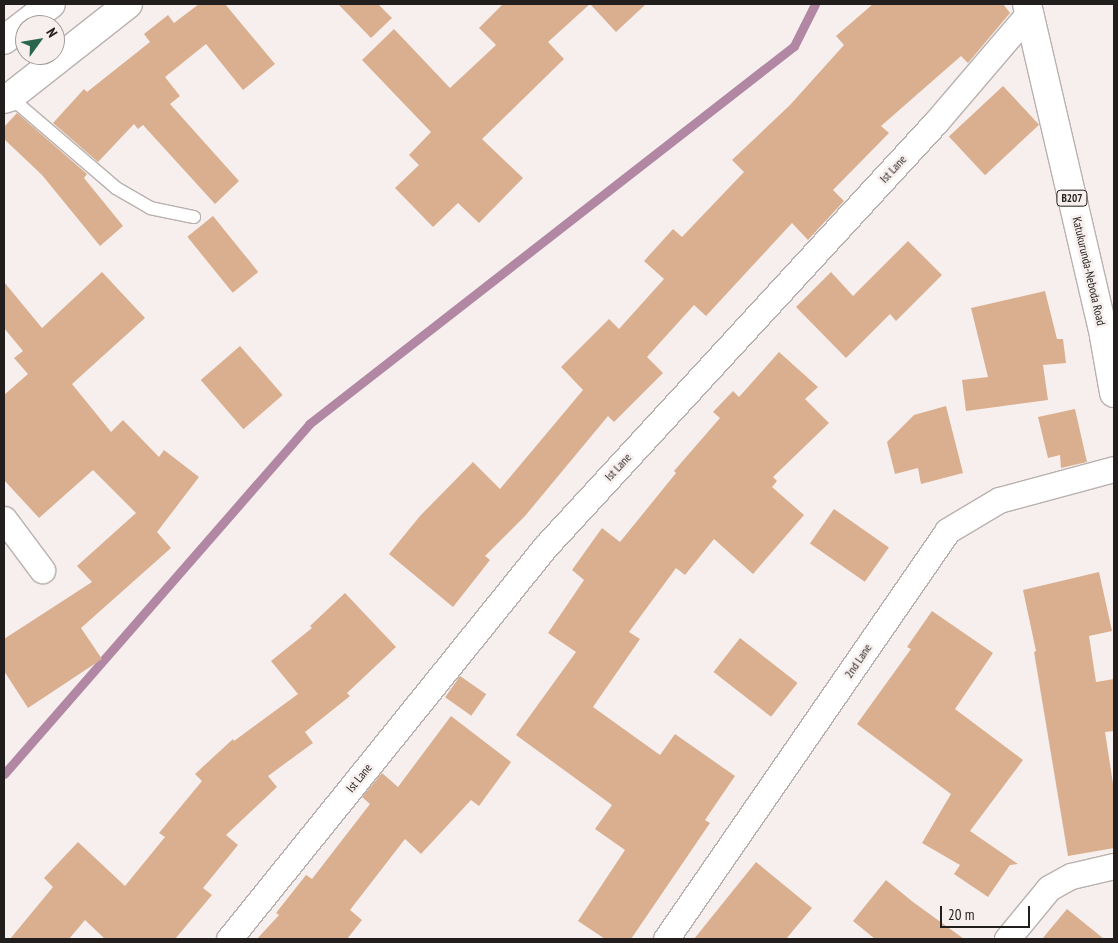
<!DOCTYPE html>
<html>
<head>
<meta charset="utf-8">
<style>
  body { margin:0 }
  #map { position:relative; width:1118px; height:943px; overflow:hidden; background:#f7efed; font-family:"PT Sans Narrow",sans-serif }
  div>[style] { position:absolute }
  [style*='--x'] { left:calc(var(--x)*1px); top:calc(var(--y)*1px); width:calc(var(--w)*1px); rotate:calc(var(--a)*1deg) }
  .stream>* { height:9px; margin:-4.5px; padding:0 4.5px; transform-origin:4.5px; border-radius:4.5px; background:#b187a4 }
  .building>* { inset:0; background:#d9af90; transform-origin:0 0 }
  .roads { filter:drop-shadow(1px 0 #b9b1af) drop-shadow(-1px 0 #b9b1af) drop-shadow(0 1px #b9b1af) drop-shadow(0 -1px #b9b1af) }
  .lane>* { height:12px; margin:-6px; padding:0 6px; transform-origin:6px; border-radius:6px; background:#fff }
  .street>* { height:25px; margin:-12.5px; padding:0 12.5px; transform-origin:12.5px; border-radius:12.5px; background:#fff }
  .primary>* { height:28px; margin:-14px; padding:0 14px; transform-origin:14px; border-radius:14px; background:#fff }
  .highway>* { height:28px; margin:-14px; padding:0 14px; transform-origin:14px; border-radius:14px; background:#fff }
  span { translate:-50% -50%; white-space:nowrap; text-align:center; line-height:1.15; -webkit-text-stroke:5px #f7efed; paint-order:stroke }
  .shield-label span { padding:1px 4px; background:#f7efed; border:1px solid; border-radius:4px; -webkit-text-stroke-width:0 }
  .shield-label { font-size:11px; color:#211e1d; font-weight:700 }
  .street-label { font-size:12px; color:#211e1d }
  .frame { position:absolute; inset:0; border:5px solid #211e1d; pointer-events:none }
  .north { position:absolute; left:15px; top:15px; width:50px; height:50px; box-sizing:border-box; background:#f7efed; border:1px solid #a19b9a; border-radius:50%; rotate:58deg; font-size:14px; font-weight:700; line-height:20px; text-align:center; color:#211e1d }
  .north::after { content:''; display:block; margin:auto; width:18px; height:22px; background:#2a654f; clip-path:polygon(50% 0,100% 100%,50% 72%,0 100%) }
  .scale { position:absolute; left:940px; top:906px; width:90px; height:22px; box-sizing:border-box; border:2px solid #211e1d; border-top:0; padding-left:6px; font-size:15px; line-height:18px; white-space:nowrap; color:#211e1d; -webkit-text-stroke:4px #f7efed; paint-order:stroke }
</style>
</head>
<body>
<div id="map">
  <div class="stream">
    <i style="--x:4;--y:774;--w:464;--a:-48.9"></i>
    <i style="--x:309;--y:424;--w:615;--a:-37.93"></i>
    <i style="--x:794;--y:46;--w:47;--a:-63.4"></i>
  </div>
  <div class="building">
    <i style="clip-path:polygon(199px 4px,225px 4px,275px 64px,243px 90px,206px 44px,165px 77px,180px 96px,170px 104px,239px 181px,215px 204px,143px 125px,138px 129px,134px 124px,98px 162px,53px 123px,84px 89px,87px 92px,150px 42px,144px 34px,168px 15px,174px 23px)"></i>
    <i style="clip-path:polygon(338px 4px,378px 4px,392px 18px,371px 38px)"></i>
    <i style="clip-path:polygon(503px 4px,646px 4px,616px 32px,590px 4px,548px 42px,564px 59px,482px 139px,523px 178px,479px 223px,458px 203px,433px 227px,395px 188px,419px 165px,409px 155px,431px 132px,362px 60px,394px 29px,450px 88px,496px 45px,479px 28px)"></i>
    <i style="clip-path:polygon(873px 4px,1003px 4px,1010px 13px,968px 63px,961px 56px,881px 126px,889px 133px,833px 190px,844px 201px,808px 240px,792px 223px,706px 316px,694px 305px,647px 357px,663px 373px,614px 422px,608px 416px,525px 516px,485px 556px,490px 560px,453px 607px,389px 554px,420px 516px,473px 462px,500px 489px,583px 390px,561px 367px,609px 319px,619px 329px,664px 279px,644px 261px,673px 229px,682px 237px,744px 172px,732px 160px,790px 105px,844px 45px,836px 36px)"></i>
    <i style="left:1003px;top:86px;width:53px;height:74px;rotate:47deg"></i>
    <i style="clip-path:polygon(17px 113px,87px 174px,84px 178px,123px 226px,100px 246px,42px 175px,4px 139px,4px 127px)"></i>
    <i style="left:213px;top:216px;width:72px;height:33px;rotate:51deg"></i>
    <i style="clip-path:polygon(908px 241px,942px 275px,896px 321px,890px 314px,846px 358px,796px 307px,831px 272px,853px 296px)"></i>
    <i style="clip-path:polygon(102px 272px,145px 318px,72px 384px,111px 432px,123px 420px,159px 457px,164px 450px,199px 477px,157px 532px,171px 548px,81px 628px,102px 659px,28px 708px,4px 671px,4px 639px,92px 582px,77px 566px,136px 513px,93px 470px,39px 518px,4px 480px,4px 395px,28px 374px,14px 358px,23px 351px,4px 328px,4px 282px,42px 328px)"></i>
    <i style="clip-path:polygon(1045px 291px,1057px 339px,1063px 339px,1066px 363px,1043px 365px,1048px 400px,966px 411px,962px 380px,988px 377px,971px 308px)"></i>
    <i style="left:240px;top:346px;width:65px;height:52px;rotate:49deg"></i>
    <i style="clip-path:polygon(779px 352px,818px 387px,805px 399px,829px 423px,773px 477px,777px 481px,772px 487px,804px 515px,753px 574px,714px 539px,685px 575px,676px 568px,629px 632px,640px 639px,593px 707px,660px 755px,675px 734px,735px 776px,705px 820px,710px 823px,631px 939px,605px 939px,578px 921px,625px 850px,595px 829px,612px 805px,516px 735px,576px 652px,548px 633px,584px 580px,572px 570px,602px 528px,620px 542px,676px 473px,674px 471px,720px 418px,713px 412px,733px 391px,739px 397px)"></i>
    <i style="clip-path:polygon(946px 406px,963px 473px,921px 484px,918px 468px,895px 474px,887px 442px,914px 415px)"></i>
    <i style="clip-path:polygon(1075px 409px,1087px 462px,1061px 468px,1060px 455px,1048px 458px,1038px 417px)"></i>
    <i style="left:834px;top:509px;width:67px;height:42px;rotate:35deg"></i>
    <i style="clip-path:polygon(1099px 572px,1112px 631px,1089px 636px,1096px 682px,1114px 679px,1114px 731px,1105px 732px,1114px 790px,1114px 848px,1068px 856px,1034px 652px,1036px 651px,1023px 590px)"></i>
    <i style="clip-path:polygon(345px 593px,396px 647px,347px 693px,350px 696px,305px 732px,313px 743px,268px 776px,277px 787px,226px 835px,238px 845px,203px 888px,212px 895px,175px 939px,105px 939px,85px 920px,69px 939px,10px 939px,53px 887px,44px 878px,78px 842px,125px 886px,165px 837px,159px 833px,202px 781px,195px 774px,233px 739px,234px 741px,298px 694px,271px 661px,312px 628px,310px 626px)"></i>
    <i style="clip-path:polygon(932px 611px,993px 653px,955px 709px,1023px 760px,970px 831px,1018px 864px,1010px 865px,988px 897px,954px 874px,960px 865px,922px 843px,951px 794px,857px 724px,911px 649px,907px 647px)"></i>
    <i style="left:740px;top:638px;width:73px;height:43px;rotate:38deg"></i>
    <i style="left:460px;top:676px;width:32px;height:26px;rotate:35deg"></i>
    <i style="clip-path:polygon(451px 716px,511px 762px,479px 806px,471px 800px,421px 854px,405px 839px,350px 910px,362px 920px,347px 939px,257px 939px,279px 915px,276px 913px,306px 875px,312px 879px,370px 804px,362px 797px,382px 773px,398px 787px)"></i>
    <i style="clip-path:polygon(756px 862px,812px 908px,786px 939px,694px 939px)"></i>
    <i style="clip-path:polygon(886px 880px,913px 902px,964px 939px,875px 939px,853px 921px)"></i>
    <i style="clip-path:polygon(1067px 909px,1104px 939px,1042px 939px)"></i>
  </div>
  <div class="roads">
    <div class="lane">
      <i style="--x:10;--y:97;--w:140;--a:40.6"></i>
      <i style="--x:116;--y:188;--w:39;--a:30"></i>
      <i style="--x:150;--y:208;--w:45;--a:11.6"></i>
    </div>
    <div class="street">
      <i style="--x:4;--y:519;--w:64;--a:53.3"></i>
      <i style="--x:229;--y:939;--w:504;--a:-51.13"></i>
      <i style="--x:545;--y:547;--w:577;--a:-47.39"></i>
      <i style="--x:936;--y:122;--w:143;--a:-49.5"></i>
      <i style="--x:666;--y:939;--w:495;--a:-55.4"></i>
      <i style="--x:947;--y:531;--w:61;--a:-30.8"></i>
      <i style="--x:999;--y:500;--w:119;--a:-15.1"></i>
      <i style="--x:1007;--y:939;--w:66;--a:-50.5"></i>
      <i style="--x:1049;--y:888;--w:25;--a:-29"></i>
      <i style="--x:1071;--y:876;--w:44;--a:-13.1"></i>
    </div>
    <div class="primary">
      <i style="--x:1027;--y:4;--w:341;--a:76.9"></i>
      <i style="--x:1104;--y:336;--w:58;--a:80"></i>
    </div>
    <div class="highway">
      <i style="--x:4;--y:40;--w:59;--a:-37.5"></i>
      <i style="--x:4;--y:99;--w:6;--a:-18"></i>
      <i style="--x:10;--y:97;--w:150;--a:-38.2"></i>
    </div>
  </div>
  <div class="shield-label">
    <span style="left:1072px;top:198px">B207</span>
  </div>
  <div class="street-label">
    <span style="left:893px;top:169px;rotate:-47deg">Ist Lane</span>
    <span style="left:1089px;top:271px;rotate:77deg">Katukurunda-Neboda Road</span>
    <span style="left:618px;top:467px;rotate:-47deg">Ist Lane</span>
    <span style="left:858px;top:661px;rotate:-56deg">2nd Lane</span>
    <span style="left:359px;top:778px;rotate:-51deg">Ist Lane</span>
  </div>
  <div class="frame"></div>
  <div class="north">N</div>
  <div class="scale">20 m</div>
</div>
</body>
</html>
